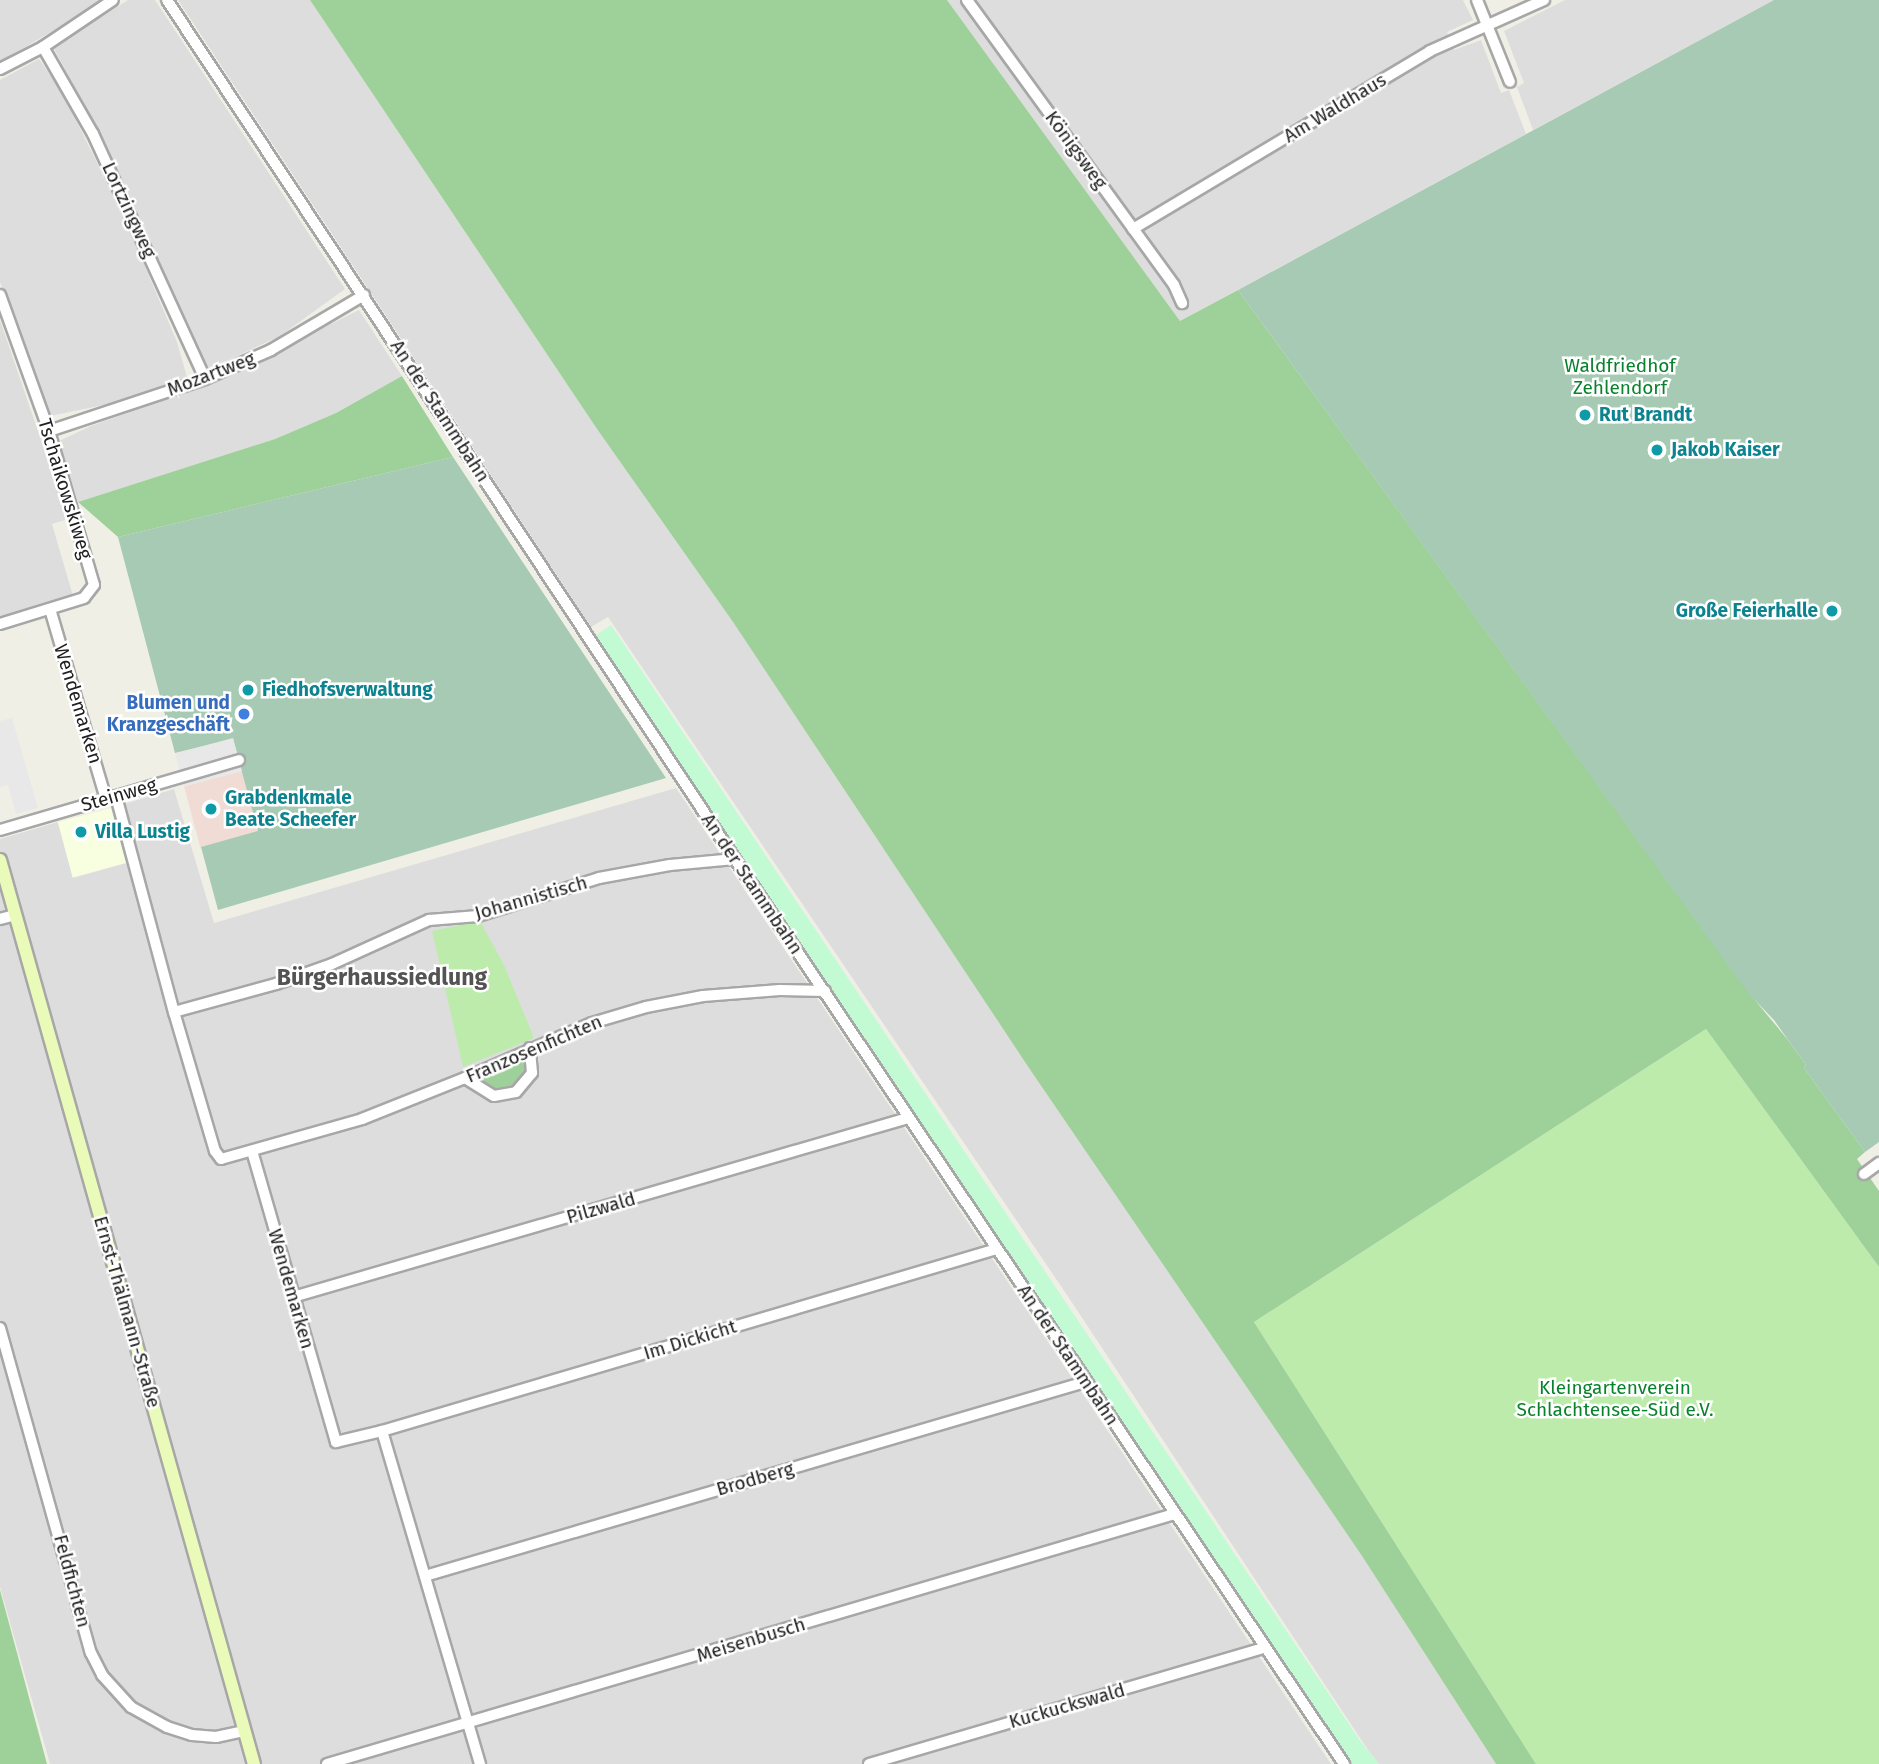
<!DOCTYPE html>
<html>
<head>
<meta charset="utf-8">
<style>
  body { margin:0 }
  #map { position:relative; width:1879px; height:1764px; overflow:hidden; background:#f0efe6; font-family:"Fira Sans",sans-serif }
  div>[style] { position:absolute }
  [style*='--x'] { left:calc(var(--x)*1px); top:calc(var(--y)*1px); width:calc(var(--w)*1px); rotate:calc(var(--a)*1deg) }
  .residential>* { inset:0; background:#dedddd }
  .commercial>* { inset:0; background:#f1dcd5; transform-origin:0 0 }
  .education>* { inset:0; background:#f8ffe0; transform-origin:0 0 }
  .grass>* { inset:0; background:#bdebab }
  .forest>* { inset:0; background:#9ed09a }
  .cemetery>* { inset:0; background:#a6cab3 }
  .park>* { inset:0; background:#c2fbd3 }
  .parking>* { inset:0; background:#e8e8e8; transform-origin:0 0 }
  .roads { filter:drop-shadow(2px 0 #a7a7a7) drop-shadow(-2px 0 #a7a7a7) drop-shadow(0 2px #a7a7a7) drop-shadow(0 -2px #a7a7a7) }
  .street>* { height:10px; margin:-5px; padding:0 5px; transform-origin:5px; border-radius:5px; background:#fff }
  .secondary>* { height:12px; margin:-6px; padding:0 6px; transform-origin:6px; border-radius:6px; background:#eafbb9 }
  .dots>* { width:19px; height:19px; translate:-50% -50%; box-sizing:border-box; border:4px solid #fff; border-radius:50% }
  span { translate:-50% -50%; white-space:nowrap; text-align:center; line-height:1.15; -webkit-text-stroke:5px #fff; paint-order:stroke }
  .street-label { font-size:19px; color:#202020 }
  .park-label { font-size:19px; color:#09822d }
  .culture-label { font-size:19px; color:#0d838f; font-weight:700 }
  .left { translate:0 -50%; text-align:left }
  .right { translate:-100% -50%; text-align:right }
  .shop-label { font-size:19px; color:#366cbe; font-weight:700 }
  .quarter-label { font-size:23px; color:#535353; font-weight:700 }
</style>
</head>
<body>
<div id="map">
  <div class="residential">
    <i style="clip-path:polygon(0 0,105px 0,0 62px)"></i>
    <i style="clip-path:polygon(128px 0,155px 0,345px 289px,280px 336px,209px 369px,205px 368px,103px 139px,53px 47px)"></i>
    <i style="clip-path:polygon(178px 0,310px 0,597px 429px,733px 622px,1033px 1074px,1362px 1556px,1496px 1764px,1379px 1764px,1368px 1750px,1069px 1298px,608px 617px,591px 627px)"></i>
    <i style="clip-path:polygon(947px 0,1463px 0,1473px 20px,1447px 32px,1454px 50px,1481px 40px,1501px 93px,1509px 90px,1526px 134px,1180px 321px)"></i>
    <i style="clip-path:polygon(1565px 0,1774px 0,1533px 130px,1517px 87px,1524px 83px,1504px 31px)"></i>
    <i style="clip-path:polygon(39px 59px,61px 90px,123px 215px,177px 342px,187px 377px,123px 401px,50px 416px,0 282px,0 80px)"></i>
    <i style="clip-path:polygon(359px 310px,402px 376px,336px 413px,275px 439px,78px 502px,59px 441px,91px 426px,215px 381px)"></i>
    <i style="clip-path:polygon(0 320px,68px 519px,52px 524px,73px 596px,0 617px)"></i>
    <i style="clip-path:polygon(676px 788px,977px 1236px,1331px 1764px,50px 1764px,0 1587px,0 839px,58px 822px,73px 878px,126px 863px,111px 808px,174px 789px,214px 923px)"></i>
  </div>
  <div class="commercial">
    <i style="left:242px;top:771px;width:63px;height:60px;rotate:75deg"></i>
  </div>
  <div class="education">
    <i style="left:111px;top:808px;width:57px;height:55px;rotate:75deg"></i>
  </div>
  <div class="grass">
    <i style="clip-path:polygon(480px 921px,504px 965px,534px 1038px,463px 1067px,432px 931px)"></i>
    <i style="clip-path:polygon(1706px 1029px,1879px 1267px,1879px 1764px,1536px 1764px,1254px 1322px)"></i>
  </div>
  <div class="forest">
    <i style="clip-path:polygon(310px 0,947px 0,1180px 321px,1238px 290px,1749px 993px,1788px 1040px,1806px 1065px,1804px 1068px,1865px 1152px,1857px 1159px,1879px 1191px,1879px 1267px,1706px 1029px,1254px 1322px,1536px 1764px,1496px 1764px,1362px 1556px,1033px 1074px,733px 622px,597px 429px)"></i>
    <i style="clip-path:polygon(402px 376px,453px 457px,118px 537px,78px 502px,275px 439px,336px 413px)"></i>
    <i style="clip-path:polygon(528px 1057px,530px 1069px,514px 1087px,492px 1091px,477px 1081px)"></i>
    <i style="clip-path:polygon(0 1590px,47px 1764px,0 1764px)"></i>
  </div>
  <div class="cemetery">
    <i style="clip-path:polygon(1774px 0,1879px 0,1879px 1142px,1865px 1152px,1804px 1068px,1806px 1065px,1774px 1020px,1749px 994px,1238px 290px)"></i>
    <i style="clip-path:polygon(453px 457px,666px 778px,218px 910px,201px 847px,258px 831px,233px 739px,175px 753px,118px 537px)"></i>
  </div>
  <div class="park">
    <i style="clip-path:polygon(611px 625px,1361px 1742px,1379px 1764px,1344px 1764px,590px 639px)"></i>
  </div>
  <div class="parking">
    <i style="clip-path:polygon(12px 718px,38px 808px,16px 814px,8px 785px,0 787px,0 721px)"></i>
    <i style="left:233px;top:738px;width:34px;height:60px;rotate:75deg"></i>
  </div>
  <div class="roads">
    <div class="street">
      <i style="--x:167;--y:0;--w:1030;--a:56.53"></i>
      <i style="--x:735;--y:859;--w:1091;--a:56.06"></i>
      <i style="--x:967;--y:0;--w:352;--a:54"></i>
      <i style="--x:1174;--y:285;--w:20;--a:66"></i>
      <i style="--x:1477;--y:0;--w:88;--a:68.1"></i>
      <i style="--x:43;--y:47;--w:100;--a:60.1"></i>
      <i style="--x:93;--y:134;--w:269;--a:65.4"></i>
      <i style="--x:0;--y:69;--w:48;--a:-27.1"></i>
      <i style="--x:43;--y:47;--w:84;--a:-33.9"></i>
      <i style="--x:1133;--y:229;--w:346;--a:-30.9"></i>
      <i style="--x:1430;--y:51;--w:125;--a:-24.1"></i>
      <i style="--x:0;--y:295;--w:145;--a:70.2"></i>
      <i style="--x:49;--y:431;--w:160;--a:73.7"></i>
      <i style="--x:94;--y:585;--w:16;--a:128"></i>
      <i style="--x:84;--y:598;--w:88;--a:162.8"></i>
      <i style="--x:49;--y:431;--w:164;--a:-18.4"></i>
      <i style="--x:205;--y:379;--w:72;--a:-23.7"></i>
      <i style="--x:271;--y:350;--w:108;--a:-30.6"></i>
      <i style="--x:50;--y:609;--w:198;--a:73.6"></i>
      <i style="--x:116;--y:796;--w:224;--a:75"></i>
      <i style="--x:174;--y:1012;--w:145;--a:73.6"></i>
      <i style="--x:215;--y:1151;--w:10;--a:53"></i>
      <i style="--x:221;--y:1159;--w:147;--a:-15.8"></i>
      <i style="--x:362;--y:1119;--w:111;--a:-21.7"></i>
      <i style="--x:465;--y:1078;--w:138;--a:-23.4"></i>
      <i style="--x:592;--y:1023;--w:56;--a:-16.5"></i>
      <i style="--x:646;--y:1007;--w:58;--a:-10.9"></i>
      <i style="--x:703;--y:996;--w:77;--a:-4.5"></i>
      <i style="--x:780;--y:990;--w:45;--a:1.3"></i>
      <i style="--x:0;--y:830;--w:249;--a:-16.3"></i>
      <i style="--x:0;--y:919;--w:16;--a:-15"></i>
      <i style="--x:174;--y:1012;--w:106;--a:-15.4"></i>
      <i style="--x:276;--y:984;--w:59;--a:-19.7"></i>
      <i style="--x:332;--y:964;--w:107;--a:-24.4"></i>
      <i style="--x:429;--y:920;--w:49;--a:-4.7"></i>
      <i style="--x:478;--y:916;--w:127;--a:-17.4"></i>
      <i style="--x:599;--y:878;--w:72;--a:-10.4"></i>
      <i style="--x:670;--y:865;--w:65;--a:-5.3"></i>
      <i style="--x:465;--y:1078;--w:34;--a:32"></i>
      <i style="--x:494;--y:1096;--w:22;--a:-10"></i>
      <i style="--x:516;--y:1092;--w:25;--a:-50"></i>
      <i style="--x:532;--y:1073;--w:25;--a:-95"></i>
      <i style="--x:252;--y:1151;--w:303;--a:73.9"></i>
      <i style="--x:336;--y:1442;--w:47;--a:-13.4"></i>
      <i style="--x:382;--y:1431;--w:641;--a:-16.49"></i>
      <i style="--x:1864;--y:1174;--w:19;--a:-36"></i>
      <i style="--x:293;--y:1297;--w:641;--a:-16.23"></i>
      <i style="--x:0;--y:1328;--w:337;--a:74.4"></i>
      <i style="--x:91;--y:1653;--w:25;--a:63"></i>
      <i style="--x:102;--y:1675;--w:43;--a:47.8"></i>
      <i style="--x:131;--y:1707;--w:41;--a:29.1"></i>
      <i style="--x:167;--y:1727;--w:26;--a:18"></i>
      <i style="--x:192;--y:1735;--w:24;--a:5"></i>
      <i style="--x:216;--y:1737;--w:29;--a:-12"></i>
      <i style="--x:382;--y:1431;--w:347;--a:73.6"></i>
      <i style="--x:425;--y:1576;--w:688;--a:-16.38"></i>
      <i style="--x:327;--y:1764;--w:883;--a:-16.44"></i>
      <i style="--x:869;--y:1764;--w:412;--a:-16.4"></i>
    </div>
    <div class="secondary">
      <i style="--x:0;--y:860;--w:939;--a:74.31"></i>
    </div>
  </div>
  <div class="dots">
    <i style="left:1585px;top:415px;background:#0f9aa8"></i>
    <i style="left:1657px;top:450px;background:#0f9aa8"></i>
    <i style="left:1832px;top:611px;background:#0f9aa8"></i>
    <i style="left:248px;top:690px;background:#0f9aa8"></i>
    <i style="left:244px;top:714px;background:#3f7fe0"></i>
    <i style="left:211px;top:809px;background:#0f9aa8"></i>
    <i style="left:81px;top:832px;background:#0f9aa8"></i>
  </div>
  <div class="street-label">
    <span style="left:1335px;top:108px;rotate:-31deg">Am Waldhaus</span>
    <span style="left:1076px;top:150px;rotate:54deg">Königsweg</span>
    <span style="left:129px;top:210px;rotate:65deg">Lortzingweg</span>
    <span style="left:211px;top:374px;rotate:-21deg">Mozartweg</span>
    <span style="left:440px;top:411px;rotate:57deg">An der Stammbahn</span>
    <span style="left:65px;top:489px;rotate:73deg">Tschaikowskiweg</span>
    <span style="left:78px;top:704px;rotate:73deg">Wendemarken</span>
    <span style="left:119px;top:795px;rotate:-16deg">Steinweg</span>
    <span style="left:752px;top:884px;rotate:56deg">An der Stammbahn</span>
    <span style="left:531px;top:898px;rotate:-16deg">Johannistisch</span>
    <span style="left:534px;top:1049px;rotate:-23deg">Franzosenfichten</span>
    <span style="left:601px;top:1208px;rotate:-16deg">Pilzwald</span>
    <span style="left:291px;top:1289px;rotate:74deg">Wendemarken</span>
    <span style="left:127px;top:1312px;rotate:74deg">Ernst-Thälmann-Straße</span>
    <span style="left:690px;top:1340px;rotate:-17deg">Im Dickicht</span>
    <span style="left:1068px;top:1355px;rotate:56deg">An der Stammbahn</span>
    <span style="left:755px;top:1479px;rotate:-16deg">Brodberg</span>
    <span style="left:72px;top:1581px;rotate:75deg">Feldfichten</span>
    <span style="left:751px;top:1640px;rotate:-17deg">Meisenbusch</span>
    <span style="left:1067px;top:1706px;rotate:-16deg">Kuckuckswald</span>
  </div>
  <div class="park-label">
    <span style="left:1620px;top:377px">Waldfriedhof<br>Zehlendorf</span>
    <span style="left:1615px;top:1399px">Kleingartenverein<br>Schlachtensee-Süd e.V.</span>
  </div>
  <div class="culture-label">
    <span class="left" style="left:1599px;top:415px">Rut Brandt</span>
    <span class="left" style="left:1671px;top:450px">Jakob Kaiser</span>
    <span class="right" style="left:1818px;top:611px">Große Feierhalle</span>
    <span class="left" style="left:262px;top:690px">Fiedhofsverwaltung</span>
    <span class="left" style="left:225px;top:809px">Grabdenkmale<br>Beate Scheefer</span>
    <span class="left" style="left:95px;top:832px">Villa Lustig</span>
  </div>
  <div class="shop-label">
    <span class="right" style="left:230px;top:714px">Blumen und<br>Kranzgeschäft</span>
  </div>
  <div class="quarter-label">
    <span style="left:382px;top:977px">Bürgerhaussiedlung</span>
  </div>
</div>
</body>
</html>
